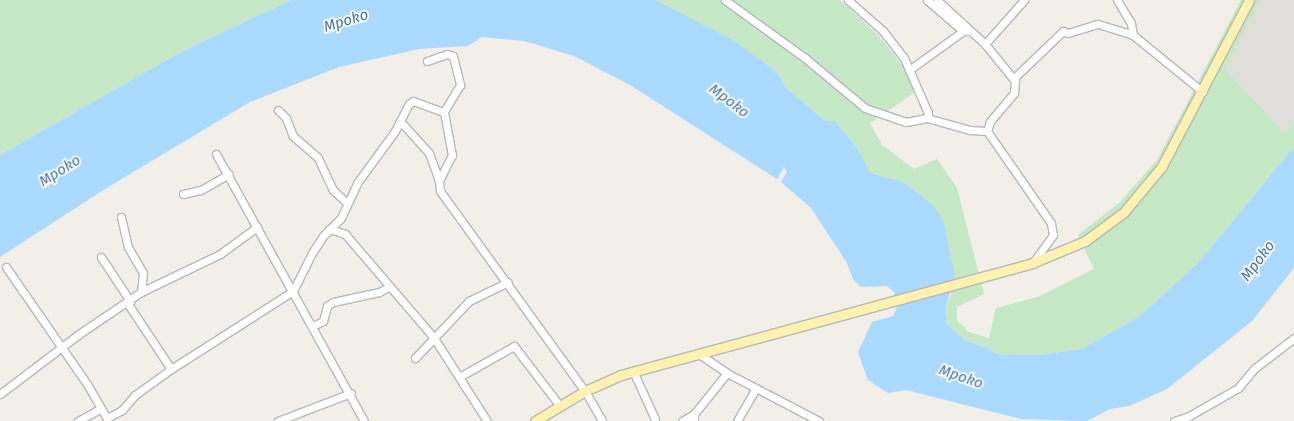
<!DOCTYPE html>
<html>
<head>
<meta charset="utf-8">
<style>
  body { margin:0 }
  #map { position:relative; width:1294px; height:421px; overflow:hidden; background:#f1efe8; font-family:"Fira Sans",sans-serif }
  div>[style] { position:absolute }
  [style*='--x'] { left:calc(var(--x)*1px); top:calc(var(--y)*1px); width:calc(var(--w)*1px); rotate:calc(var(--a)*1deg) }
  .industrial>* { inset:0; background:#e0deda }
  .green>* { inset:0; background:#c5e8c5 }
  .water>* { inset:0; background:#aadaff }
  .roads { filter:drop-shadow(1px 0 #b5b8bc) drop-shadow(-1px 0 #b5b8bc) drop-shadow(0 1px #b5b8bc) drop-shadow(0 -1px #b5b8bc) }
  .minor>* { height:7px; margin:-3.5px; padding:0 3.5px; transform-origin:3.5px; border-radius:3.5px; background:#fff }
  .major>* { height:9px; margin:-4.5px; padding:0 4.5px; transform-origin:4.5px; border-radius:4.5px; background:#fff2af }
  span { translate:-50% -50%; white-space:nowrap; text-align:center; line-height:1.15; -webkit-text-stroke:3.5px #fff; paint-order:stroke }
  .water-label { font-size:15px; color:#4174aa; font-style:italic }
</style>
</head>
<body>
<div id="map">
  <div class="industrial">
    <i style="clip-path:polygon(1260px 0,1294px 0,1294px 121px,1285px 133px,1225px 69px)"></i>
  </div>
  <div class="green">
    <i style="clip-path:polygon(0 0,291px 0,177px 54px,0 155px)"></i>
    <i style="clip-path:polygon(655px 0,840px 0,878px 35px,921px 88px,870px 123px,882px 145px,914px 169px,937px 159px,957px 188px,984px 294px,957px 307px,957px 320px,969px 332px,989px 338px,996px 308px,1038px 297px,1094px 269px,1078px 235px,1120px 202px,1157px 160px,1241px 0,1260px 0,1225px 69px,1285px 133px,1294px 121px,1294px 147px,1198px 263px,1140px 316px,1082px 349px,1037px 355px,996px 354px,990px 349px,966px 341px,947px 324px,945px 308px,951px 295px,943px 219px,903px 182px,869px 173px,857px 148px,836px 122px,825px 122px,785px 87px,779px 74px)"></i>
  </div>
  <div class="water">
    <i style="clip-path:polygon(291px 0,655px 0,735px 41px,779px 74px,785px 87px,825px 121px,836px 122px,857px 148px,870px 173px,903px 182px,933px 205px,943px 219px,955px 278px,945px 308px,947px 324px,966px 341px,990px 349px,996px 354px,1037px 355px,1082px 349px,1140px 316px,1198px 263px,1294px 147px,1294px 268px,1252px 321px,1167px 389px,1129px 406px,1110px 409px,1087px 421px,1021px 419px,906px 390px,888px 393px,868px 380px,858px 352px,872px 322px,893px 316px,897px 307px,894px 292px,887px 286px,861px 287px,853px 279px,847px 263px,811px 208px,781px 182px,787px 172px,784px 167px,777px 179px,630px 85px,574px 56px,524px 41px,482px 37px,468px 46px,419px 49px,339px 67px,250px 102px,105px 189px,0 257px,0 155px,177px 54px)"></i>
  </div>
  <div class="roads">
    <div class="minor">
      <i style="--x:725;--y:0;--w:99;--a:35.9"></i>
      <i style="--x:805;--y:58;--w:78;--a:39.8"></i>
      <i style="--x:865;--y:108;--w:43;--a:18.9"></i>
      <i style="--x:906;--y:122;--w:21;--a:-11"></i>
      <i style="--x:927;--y:118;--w:45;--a:15.6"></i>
      <i style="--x:970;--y:130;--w:17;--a:3"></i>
      <i style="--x:848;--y:0;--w:47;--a:41.5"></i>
      <i style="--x:883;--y:31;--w:34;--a:52"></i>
      <i style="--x:904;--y:58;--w:60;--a:66.4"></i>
      <i style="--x:928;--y:113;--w:5;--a:101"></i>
      <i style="--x:927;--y:0;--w:48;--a:40.7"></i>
      <i style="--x:937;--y:0;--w:65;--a:42.5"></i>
      <i style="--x:985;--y:44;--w:48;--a:51"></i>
      <i style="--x:1015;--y:81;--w:12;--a:95"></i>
      <i style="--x:1014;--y:93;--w:38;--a:130"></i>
      <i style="--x:990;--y:122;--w:9;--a:108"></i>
      <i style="--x:987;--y:131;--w:112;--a:55.2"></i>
      <i style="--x:1051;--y:223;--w:12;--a:81"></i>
      <i style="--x:1053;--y:235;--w:34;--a:126"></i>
      <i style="--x:1117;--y:0;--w:27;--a:59"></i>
      <i style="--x:1131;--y:23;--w:12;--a:81"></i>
      <i style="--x:1133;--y:35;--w:90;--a:39.2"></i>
      <i style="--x:985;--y:44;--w:59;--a:-48.4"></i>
      <i style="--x:427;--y:61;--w:21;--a:-19"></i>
      <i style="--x:447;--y:54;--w:6;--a:18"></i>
      <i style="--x:453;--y:56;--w:30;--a:76"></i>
      <i style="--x:460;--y:85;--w:31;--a:121"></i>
      <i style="--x:444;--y:112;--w:44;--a:79.5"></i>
      <i style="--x:452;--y:155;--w:29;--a:117"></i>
      <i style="--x:439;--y:181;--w:10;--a:84"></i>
      <i style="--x:440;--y:191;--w:247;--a:54.1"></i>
      <i style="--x:585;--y:391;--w:34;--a:60"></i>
      <i style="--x:909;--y:70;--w:67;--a:-35.8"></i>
      <i style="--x:963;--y:31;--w:7;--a:0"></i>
      <i style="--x:1014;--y:78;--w:68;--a:-43.8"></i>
      <i style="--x:1063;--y:31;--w:5;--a:22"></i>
      <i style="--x:1068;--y:33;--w:31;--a:-17"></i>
      <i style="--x:1098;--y:24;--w:37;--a:17"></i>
      <i style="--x:278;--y:110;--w:11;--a:45"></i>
      <i style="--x:286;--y:118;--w:19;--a:69"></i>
      <i style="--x:293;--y:136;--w:33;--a:41"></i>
      <i style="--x:318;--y:158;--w:35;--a:65"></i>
      <i style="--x:333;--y:190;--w:18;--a:43"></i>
      <i style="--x:400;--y:121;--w:43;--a:47.8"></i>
      <i style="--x:429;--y:153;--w:30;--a:70"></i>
      <i style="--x:216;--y:154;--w:305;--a:61"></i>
      <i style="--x:183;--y:194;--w:18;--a:-13"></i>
      <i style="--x:201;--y:190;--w:32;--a:-30"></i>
      <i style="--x:121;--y:217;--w:31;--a:77"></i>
      <i style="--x:128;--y:247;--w:30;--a:60"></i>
      <i style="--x:143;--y:273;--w:19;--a:96"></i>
      <i style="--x:329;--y:229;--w:17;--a:17"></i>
      <i style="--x:345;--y:234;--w:137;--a:49.4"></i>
      <i style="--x:434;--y:338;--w:98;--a:57.4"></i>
      <i style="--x:101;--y:257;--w:53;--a:56.6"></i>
      <i style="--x:6;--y:267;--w:142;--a:55.3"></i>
      <i style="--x:87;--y:384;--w:39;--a:60"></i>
      <i style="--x:107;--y:418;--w:17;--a:-28"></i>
      <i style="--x:122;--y:410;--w:20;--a:-49"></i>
      <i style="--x:135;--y:395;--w:44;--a:-35.8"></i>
      <i style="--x:171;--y:369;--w:145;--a:-32.6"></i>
      <i style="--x:293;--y:291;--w:42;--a:-63.4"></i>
      <i style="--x:312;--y:253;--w:20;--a:-57"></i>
      <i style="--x:323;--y:236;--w:25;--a:-45"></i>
      <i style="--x:341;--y:218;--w:38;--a:-65"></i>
      <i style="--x:357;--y:183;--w:64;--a:-53.8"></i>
      <i style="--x:395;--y:131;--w:30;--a:-63"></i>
      <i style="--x:409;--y:104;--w:5;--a:-37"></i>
      <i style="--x:413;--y:101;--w:33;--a:20"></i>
      <i style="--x:128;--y:304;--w:78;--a:56.5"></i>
      <i style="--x:313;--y:326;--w:11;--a:-27"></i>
      <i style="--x:323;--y:321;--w:16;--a:-75"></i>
      <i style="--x:327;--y:306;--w:7;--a:-34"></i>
      <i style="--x:333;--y:302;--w:47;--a:-12.3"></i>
      <i style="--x:379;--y:292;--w:11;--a:-27"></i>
      <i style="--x:699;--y:354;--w:34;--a:34"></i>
      <i style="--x:727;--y:373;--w:104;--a:27.6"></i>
      <i style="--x:415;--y:358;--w:79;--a:-46.5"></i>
      <i style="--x:469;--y:301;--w:43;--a:-26"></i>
      <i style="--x:633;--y:371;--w:53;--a:65.4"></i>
      <i style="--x:461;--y:376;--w:61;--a:-29.5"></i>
      <i style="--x:514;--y:346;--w:76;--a:52.5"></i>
      <i style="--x:0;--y:394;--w:99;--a:-37.2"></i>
      <i style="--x:79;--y:334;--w:75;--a:-34.1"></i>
      <i style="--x:141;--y:292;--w:88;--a:-25.7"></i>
      <i style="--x:220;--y:254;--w:46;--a:-36.1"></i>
      <i style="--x:78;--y:421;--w:26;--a:-29"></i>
      <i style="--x:278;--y:421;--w:78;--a:-21"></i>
      <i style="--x:682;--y:421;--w:14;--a:-30"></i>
      <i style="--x:694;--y:421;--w:7;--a:-90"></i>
      <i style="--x:694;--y:414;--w:53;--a:-51.2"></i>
      <i style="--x:737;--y:421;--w:38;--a:-60"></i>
      <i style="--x:1174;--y:421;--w:16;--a:-18"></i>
      <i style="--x:1189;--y:416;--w:56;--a:-29.7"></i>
      <i style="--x:1238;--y:388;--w:26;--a:-50"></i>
      <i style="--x:1255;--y:368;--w:49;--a:-37.6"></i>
    </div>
    <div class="major">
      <i style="--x:535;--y:421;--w:58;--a:-31"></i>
      <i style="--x:585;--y:391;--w:39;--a:-24"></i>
      <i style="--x:621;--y:375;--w:426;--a:-15.2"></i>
      <i style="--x:1032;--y:263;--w:57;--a:-22.5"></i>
      <i style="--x:1085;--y:241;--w:49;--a:-36.6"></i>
      <i style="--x:1124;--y:212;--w:60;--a:-50.4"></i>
      <i style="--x:1162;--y:166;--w:187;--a:-62.3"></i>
    </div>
  </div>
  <div class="water-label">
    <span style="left:346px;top:21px;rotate:-17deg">Mpoko</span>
    <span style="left:729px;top:101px;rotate:37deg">Mpoko</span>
    <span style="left:60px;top:171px;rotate:-32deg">Mpoko</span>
    <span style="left:1258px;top:261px;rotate:-53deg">Mpoko</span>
    <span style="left:961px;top:377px;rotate:19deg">Mpoko</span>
  </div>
</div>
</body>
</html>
